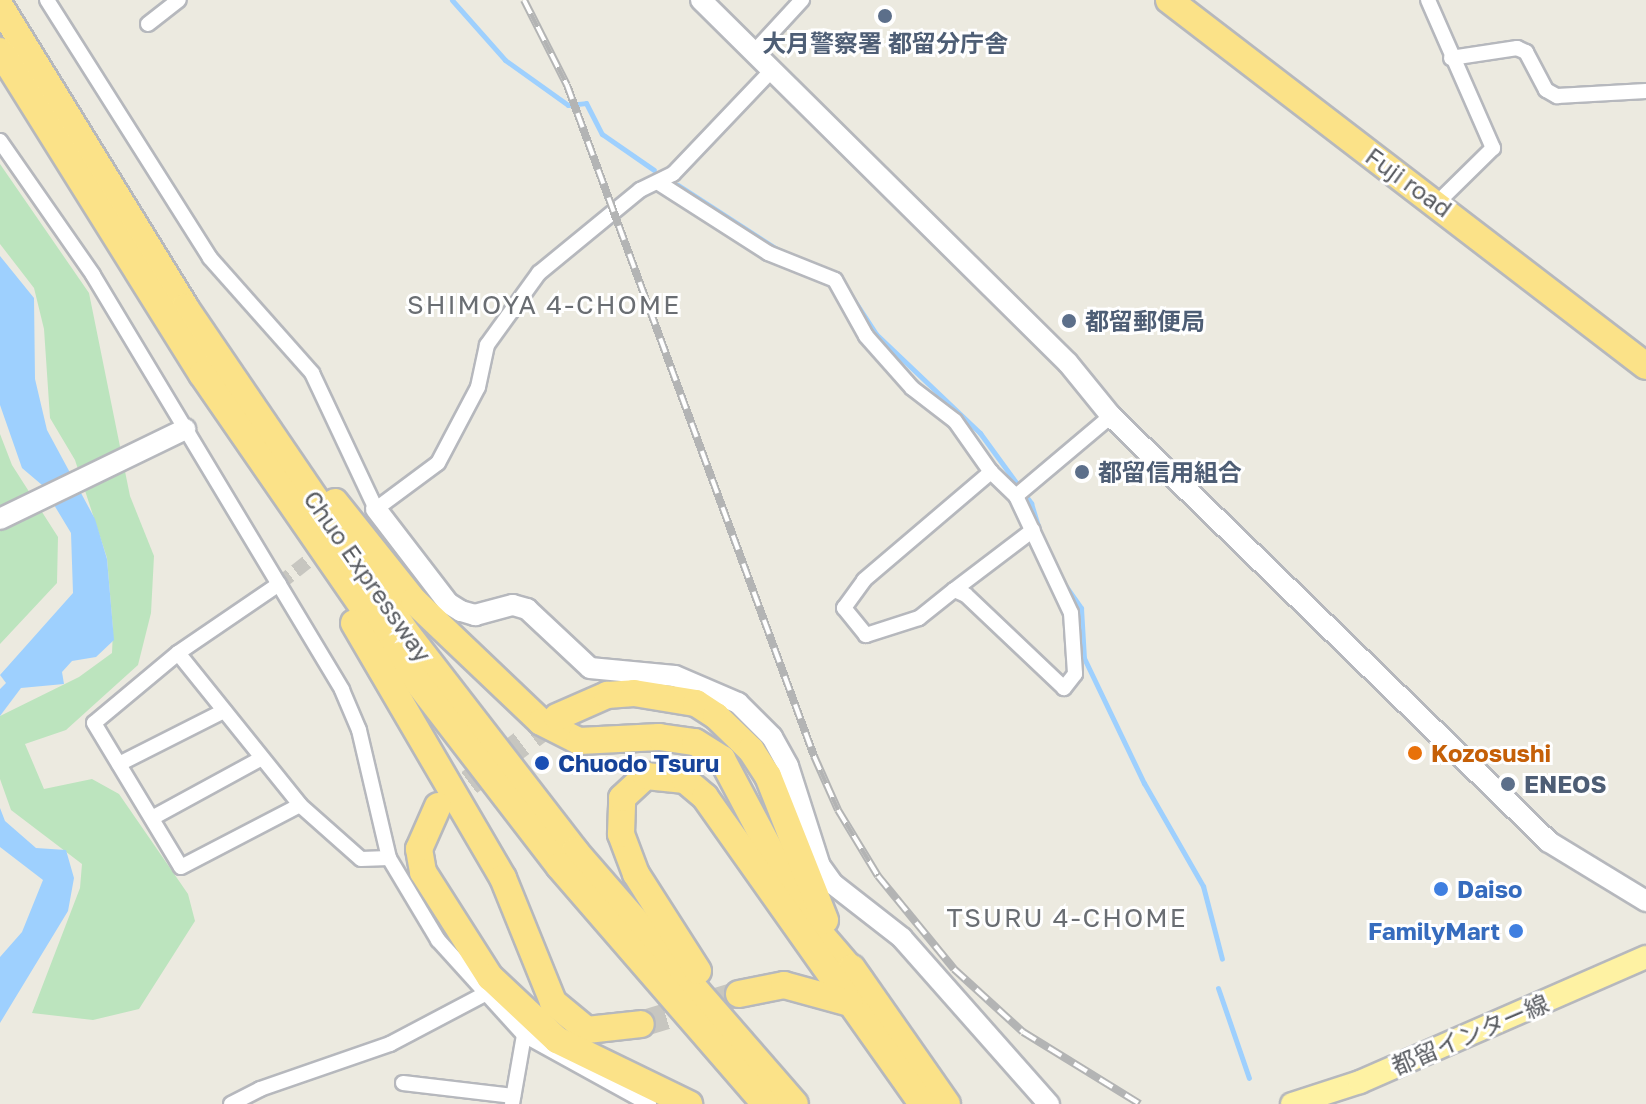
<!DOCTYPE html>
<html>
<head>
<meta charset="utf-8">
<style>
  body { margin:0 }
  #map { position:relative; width:1646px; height:1104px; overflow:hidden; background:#eceae0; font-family:"Golos Text","Noto Sans JP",sans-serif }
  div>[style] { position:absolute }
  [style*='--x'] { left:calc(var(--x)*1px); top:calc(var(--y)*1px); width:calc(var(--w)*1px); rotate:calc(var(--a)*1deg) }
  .green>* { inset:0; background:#bce4be }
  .water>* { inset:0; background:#9ed0fe }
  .stream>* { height:5px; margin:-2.5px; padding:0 2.5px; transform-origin:2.5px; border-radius:2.5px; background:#9ed0fe }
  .street-tunnel>* { height:14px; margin-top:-7px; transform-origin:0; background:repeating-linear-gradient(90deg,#c7c6c0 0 14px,transparent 0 21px) }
  .highway-tunnel>* { height:26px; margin-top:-13px; transform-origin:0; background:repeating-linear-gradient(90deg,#c7c6c0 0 26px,transparent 0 39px) }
  .roads { filter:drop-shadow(2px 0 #b6b8bd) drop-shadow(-2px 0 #b6b8bd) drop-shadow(0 2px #b6b8bd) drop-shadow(0 -2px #b6b8bd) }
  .street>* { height:14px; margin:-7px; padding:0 7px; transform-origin:7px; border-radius:7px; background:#fff }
  .secondary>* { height:20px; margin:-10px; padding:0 10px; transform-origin:10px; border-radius:10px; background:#fff }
  .primary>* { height:22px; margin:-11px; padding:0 11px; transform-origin:11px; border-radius:11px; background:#fef2a3 }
  .highway>* { height:26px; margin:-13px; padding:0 13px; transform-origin:13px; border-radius:13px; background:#fbe288 }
  .rail>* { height:8px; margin-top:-4px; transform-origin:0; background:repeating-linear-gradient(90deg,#fff 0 15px,#b3b4b4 0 30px); box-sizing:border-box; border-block:2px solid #b3b4b4 }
  .dots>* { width:22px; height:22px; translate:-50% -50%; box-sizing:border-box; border:4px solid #fff; border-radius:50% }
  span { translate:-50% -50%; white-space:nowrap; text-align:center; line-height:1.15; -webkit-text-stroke:6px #fff; paint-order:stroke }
  .service-label { font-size:24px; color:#4e5e75; font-weight:700 }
  .left { translate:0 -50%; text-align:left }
  .street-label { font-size:24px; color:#595c61 }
  .food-label { font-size:24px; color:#c56008; font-weight:700 }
  .transit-label { font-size:24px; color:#164399; font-weight:700 }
  .shop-label { font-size:24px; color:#366cbe; font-weight:700 }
  .right { translate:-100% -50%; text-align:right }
  .neighbourhood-label { font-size:26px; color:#6a6e73; letter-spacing:2px }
</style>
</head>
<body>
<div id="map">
  <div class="green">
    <i style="clip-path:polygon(0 164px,89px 293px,130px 496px,154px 556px,151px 613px,138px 665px,66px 730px,25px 744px,44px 789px,92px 779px,119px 794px,188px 894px,195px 921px,139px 1009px,93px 1020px,32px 1013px,80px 888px,82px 864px,11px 810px,0 779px,0 716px,79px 677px,112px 653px,113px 630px,107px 558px,75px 460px,50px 418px,44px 329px,34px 288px,0 244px)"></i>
    <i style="clip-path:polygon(0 434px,12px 465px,58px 537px,57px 583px,0 644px)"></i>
  </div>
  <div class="water">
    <i style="clip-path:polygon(0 256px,34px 298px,35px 379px,47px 430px,95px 519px,107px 559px,114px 640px,96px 657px,72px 661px,62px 672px,64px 684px,21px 688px,0 716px,0 689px,6px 683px,0 675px,73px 593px,71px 533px,42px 485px,22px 468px,0 405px)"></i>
    <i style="clip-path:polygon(0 808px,5px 821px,36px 848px,66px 850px,74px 878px,68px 911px,0 1023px,0 957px,22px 932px,43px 880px,0 847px)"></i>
  </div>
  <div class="stream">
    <i style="--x:452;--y:0;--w:80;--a:48.5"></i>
    <i style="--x:505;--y:60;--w:77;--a:35.5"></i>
    <i style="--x:568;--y:105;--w:18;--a:-6"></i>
    <i style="--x:586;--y:103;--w:35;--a:63"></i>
    <i style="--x:602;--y:134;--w:63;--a:34.7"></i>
    <i style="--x:678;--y:185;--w:116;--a:33"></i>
    <i style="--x:775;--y:248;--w:72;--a:24.8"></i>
    <i style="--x:852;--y:297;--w:44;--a:57"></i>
    <i style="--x:876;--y:334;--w:144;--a:43.6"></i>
    <i style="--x:980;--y:433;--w:87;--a:53.9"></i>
    <i style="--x:1031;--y:503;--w:27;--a:73"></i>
    <i style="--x:1065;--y:585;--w:28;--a:55"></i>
    <i style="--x:1081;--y:608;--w:50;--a:86.6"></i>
    <i style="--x:1084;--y:658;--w:139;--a:64.4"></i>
    <i style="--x:1144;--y:783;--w:119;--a:60.2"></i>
    <i style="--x:1203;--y:886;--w:75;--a:75.4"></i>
    <i style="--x:1218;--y:988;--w:95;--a:71"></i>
  </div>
  <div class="street-tunnel">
    <i style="--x:279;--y:584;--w:60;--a:-38.2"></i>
  </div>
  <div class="highway-tunnel">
    <i style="--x:438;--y:806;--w:149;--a:-36.8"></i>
    <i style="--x:641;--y:1024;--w:102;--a:-17"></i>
  </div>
  <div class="roads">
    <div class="street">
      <i style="--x:47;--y:0;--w:305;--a:57.7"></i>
      <i style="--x:210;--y:258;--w:154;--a:48.4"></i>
      <i style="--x:312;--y:373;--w:150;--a:64.8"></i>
      <i style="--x:376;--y:509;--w:77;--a:-36.6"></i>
      <i style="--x:438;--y:463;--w:86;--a:-62.2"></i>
      <i style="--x:478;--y:387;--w:43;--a:-77.9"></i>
      <i style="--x:487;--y:345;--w:89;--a:-54.2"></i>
      <i style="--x:539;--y:273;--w:131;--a:-39.4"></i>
      <i style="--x:640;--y:190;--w:37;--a:-26"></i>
      <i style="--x:673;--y:174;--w:144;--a:-46.4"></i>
      <i style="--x:1428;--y:0;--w:162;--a:66.3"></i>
      <i style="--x:1493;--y:148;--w:77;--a:135.5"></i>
      <i style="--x:148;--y:24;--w:39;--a:-38"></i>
      <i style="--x:754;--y:52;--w:71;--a:-47.3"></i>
      <i style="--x:1451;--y:58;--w:67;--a:-8.6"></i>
      <i style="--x:1517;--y:48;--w:10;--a:24"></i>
      <i style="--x:1526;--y:52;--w:43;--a:62.2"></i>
      <i style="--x:1546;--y:90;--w:13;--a:29"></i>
      <i style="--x:1557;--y:96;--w:89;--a:-3.2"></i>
      <i style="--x:0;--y:141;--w:163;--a:55.2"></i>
      <i style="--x:93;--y:275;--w:484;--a:59"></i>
      <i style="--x:342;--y:690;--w:43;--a:67"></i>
      <i style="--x:359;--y:730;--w:131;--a:76.8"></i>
      <i style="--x:389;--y:858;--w:96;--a:59.1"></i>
      <i style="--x:438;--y:940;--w:128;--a:47.8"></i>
      <i style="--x:524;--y:1035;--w:143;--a:28.9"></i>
      <i style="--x:659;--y:183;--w:130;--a:32.7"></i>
      <i style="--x:768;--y:253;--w:72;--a:21.9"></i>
      <i style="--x:835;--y:280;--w:64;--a:61"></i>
      <i style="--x:866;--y:336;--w:69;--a:48.5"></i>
      <i style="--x:912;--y:388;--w:54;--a:37.5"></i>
      <i style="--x:955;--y:421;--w:62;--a:54.8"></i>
      <i style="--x:991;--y:472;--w:35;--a:44"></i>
      <i style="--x:1016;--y:496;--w:129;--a:64.8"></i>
      <i style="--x:1071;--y:613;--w:61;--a:86.2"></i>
      <i style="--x:1075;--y:674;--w:18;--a:128"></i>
      <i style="--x:1064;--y:688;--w:135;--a:-136.5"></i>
      <i style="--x:966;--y:595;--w:13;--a:-157"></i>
      <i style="--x:954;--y:590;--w:45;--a:141.3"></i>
      <i style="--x:919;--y:618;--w:56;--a:162.2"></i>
      <i style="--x:866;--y:635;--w:35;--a:-129"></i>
      <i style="--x:844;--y:608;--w:34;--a:-54"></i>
      <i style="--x:864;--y:580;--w:167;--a:-40.4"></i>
      <i style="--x:1016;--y:496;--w:124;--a:-40.1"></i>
      <i style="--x:279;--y:584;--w:122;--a:145.7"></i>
      <i style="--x:178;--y:653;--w:109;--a:140.2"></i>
      <i style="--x:94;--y:723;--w:168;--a:58.9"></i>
      <i style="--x:181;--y:867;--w:134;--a:-27.5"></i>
      <i style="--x:954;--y:590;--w:99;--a:-37.2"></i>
      <i style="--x:178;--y:653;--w:195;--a:51.2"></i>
      <i style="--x:300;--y:805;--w:81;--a:41.5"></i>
      <i style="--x:361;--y:859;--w:28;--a:-2"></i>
      <i style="--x:119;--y:764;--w:118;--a:-26.8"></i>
      <i style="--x:152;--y:818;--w:125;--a:-28.6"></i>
      <i style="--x:403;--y:1083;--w:111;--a:6.7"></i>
      <i style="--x:231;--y:1104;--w:33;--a:-27"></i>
      <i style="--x:260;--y:1089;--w:138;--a:-19.1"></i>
      <i style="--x:390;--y:1044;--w:105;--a:-27.8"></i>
      <i style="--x:512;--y:1104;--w:70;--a:-80.1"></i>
    </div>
    <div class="secondary">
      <i style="--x:701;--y:0;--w:516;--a:44.69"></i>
      <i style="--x:1068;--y:363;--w:68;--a:50.9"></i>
      <i style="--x:1111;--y:416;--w:611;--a:44.2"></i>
      <i style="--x:1549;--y:842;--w:114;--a:31.3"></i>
      <i style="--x:376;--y:509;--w:118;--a:52.5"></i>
      <i style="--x:448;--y:603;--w:15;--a:32"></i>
      <i style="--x:461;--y:611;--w:15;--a:16"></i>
      <i style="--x:475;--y:615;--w:39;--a:-15"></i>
      <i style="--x:513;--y:605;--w:15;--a:16"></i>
      <i style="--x:527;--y:609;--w:86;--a:43.1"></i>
      <i style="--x:590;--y:668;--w:85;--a:5.4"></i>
      <i style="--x:675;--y:676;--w:69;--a:23.2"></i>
      <i style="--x:738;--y:703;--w:48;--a:45"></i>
      <i style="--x:772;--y:737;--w:33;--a:61"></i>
      <i style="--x:788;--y:766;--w:105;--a:72.3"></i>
      <i style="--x:820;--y:866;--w:22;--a:54"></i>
      <i style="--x:833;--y:884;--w:88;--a:38"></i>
      <i style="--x:902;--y:938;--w:222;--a:48.5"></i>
      <i style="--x:0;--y:519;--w:206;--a:-25.9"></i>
    </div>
    <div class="primary">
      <i style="--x:1292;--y:1104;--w:71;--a:-17.9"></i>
      <i style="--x:1360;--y:1082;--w:312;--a:-23.6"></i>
    </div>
    <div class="highway">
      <i style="--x:1169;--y:0;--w:601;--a:37.5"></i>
      <i style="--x:0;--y:6;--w:353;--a:58.4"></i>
      <i style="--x:185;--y:307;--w:398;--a:55.8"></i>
      <i style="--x:409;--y:636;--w:272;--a:52.3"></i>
      <i style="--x:575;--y:851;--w:335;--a:49"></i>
      <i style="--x:0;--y:51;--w:381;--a:58"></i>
      <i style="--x:202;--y:374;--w:334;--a:55.4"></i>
      <i style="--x:392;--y:649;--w:274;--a:52.4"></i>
      <i style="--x:559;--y:866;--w:315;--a:49.1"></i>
      <i style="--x:335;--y:502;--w:127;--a:51.4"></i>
      <i style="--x:414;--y:601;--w:175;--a:43.6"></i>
      <i style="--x:541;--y:722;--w:42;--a:26.6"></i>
      <i style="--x:579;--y:741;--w:80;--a:-2.9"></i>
      <i style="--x:659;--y:737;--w:36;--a:8"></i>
      <i style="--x:695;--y:742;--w:32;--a:32"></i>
      <i style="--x:722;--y:759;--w:178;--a:62.1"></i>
      <i style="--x:805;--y:916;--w:84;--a:49.3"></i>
      <i style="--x:354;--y:623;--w:295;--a:59.7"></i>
      <i style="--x:503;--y:878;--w:134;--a:68"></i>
      <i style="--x:553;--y:1002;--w:44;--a:39.5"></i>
      <i style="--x:587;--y:1030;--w:54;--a:-6.3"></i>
      <i style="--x:557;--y:717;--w:55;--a:-23.7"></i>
      <i style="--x:607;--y:695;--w:27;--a:-4"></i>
      <i style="--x:634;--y:693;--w:63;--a:9.2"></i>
      <i style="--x:696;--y:703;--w:24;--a:33"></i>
      <i style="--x:716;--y:716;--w:49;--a:44.2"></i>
      <i style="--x:751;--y:750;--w:31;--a:57"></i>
      <i style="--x:768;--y:776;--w:155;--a:68.4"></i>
      <i style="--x:438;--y:806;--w:47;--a:113.8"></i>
      <i style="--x:419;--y:849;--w:23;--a:80"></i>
      <i style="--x:423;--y:872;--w:125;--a:57.5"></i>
      <i style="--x:490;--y:977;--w:92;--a:43.2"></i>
      <i style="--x:557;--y:1040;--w:147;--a:25.9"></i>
      <i style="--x:852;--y:968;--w:166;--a:55.1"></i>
      <i style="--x:698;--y:971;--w:115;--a:-122.6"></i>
      <i style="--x:636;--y:874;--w:43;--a:-110.6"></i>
      <i style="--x:621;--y:834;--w:36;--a:-88"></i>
      <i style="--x:622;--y:798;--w:33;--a:-43"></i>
      <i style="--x:646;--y:776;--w:39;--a:6"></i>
      <i style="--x:685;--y:780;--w:26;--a:40"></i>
      <i style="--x:705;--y:797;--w:376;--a:54.7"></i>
      <i style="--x:739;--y:994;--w:46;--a:-11.3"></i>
      <i style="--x:784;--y:985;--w:68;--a:15.3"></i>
    </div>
  </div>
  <div class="rail">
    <i style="--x:524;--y:0;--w:95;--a:63.2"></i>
    <i style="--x:567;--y:85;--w:715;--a:69.79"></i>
    <i style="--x:814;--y:756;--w:59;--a:66"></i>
    <i style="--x:838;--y:810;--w:77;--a:58.8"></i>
    <i style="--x:878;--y:876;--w:120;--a:50.7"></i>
    <i style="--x:954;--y:969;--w:93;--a:42.4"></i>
    <i style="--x:1023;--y:1032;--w:137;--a:31.6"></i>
  </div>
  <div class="dots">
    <i style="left:885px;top:16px;background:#5c6f8a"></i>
    <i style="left:1069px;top:321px;background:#5c6f8a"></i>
    <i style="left:1082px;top:472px;background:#5c6f8a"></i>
    <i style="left:1415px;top:753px;background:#e8710a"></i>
    <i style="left:542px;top:763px;background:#1a4fb4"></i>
    <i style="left:1508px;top:784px;background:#5c6f8a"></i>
    <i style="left:1441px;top:889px;background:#3f7fe0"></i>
    <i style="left:1516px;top:931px;background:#3f7fe0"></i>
  </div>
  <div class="service-label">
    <span style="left:885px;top:43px">大月警察署 都留分庁舎</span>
    <span class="left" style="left:1085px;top:321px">都留郵便局</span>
    <span class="left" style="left:1098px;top:472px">都留信用組合</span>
    <span class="left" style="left:1524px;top:784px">ENEOS</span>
  </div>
  <div class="street-label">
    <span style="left:1409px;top:182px;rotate:36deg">Fuji road</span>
    <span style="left:368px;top:576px;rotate:55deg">Chuo Expressway</span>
    <span style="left:1470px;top:1034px;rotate:-23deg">都留インター線</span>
  </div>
  <div class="food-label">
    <span class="left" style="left:1431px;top:753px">Kozosushi</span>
  </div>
  <div class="transit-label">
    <span class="left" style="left:558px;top:763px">Chuodo Tsuru</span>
  </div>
  <div class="shop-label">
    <span class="left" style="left:1457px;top:889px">Daiso</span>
    <span class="right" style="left:1500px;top:931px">FamilyMart</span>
  </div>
  <div class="neighbourhood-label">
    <span style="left:544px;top:305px">SHIMOYA 4-CHOME</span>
    <span style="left:1067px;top:918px">TSURU 4-CHOME</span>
  </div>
</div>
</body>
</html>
